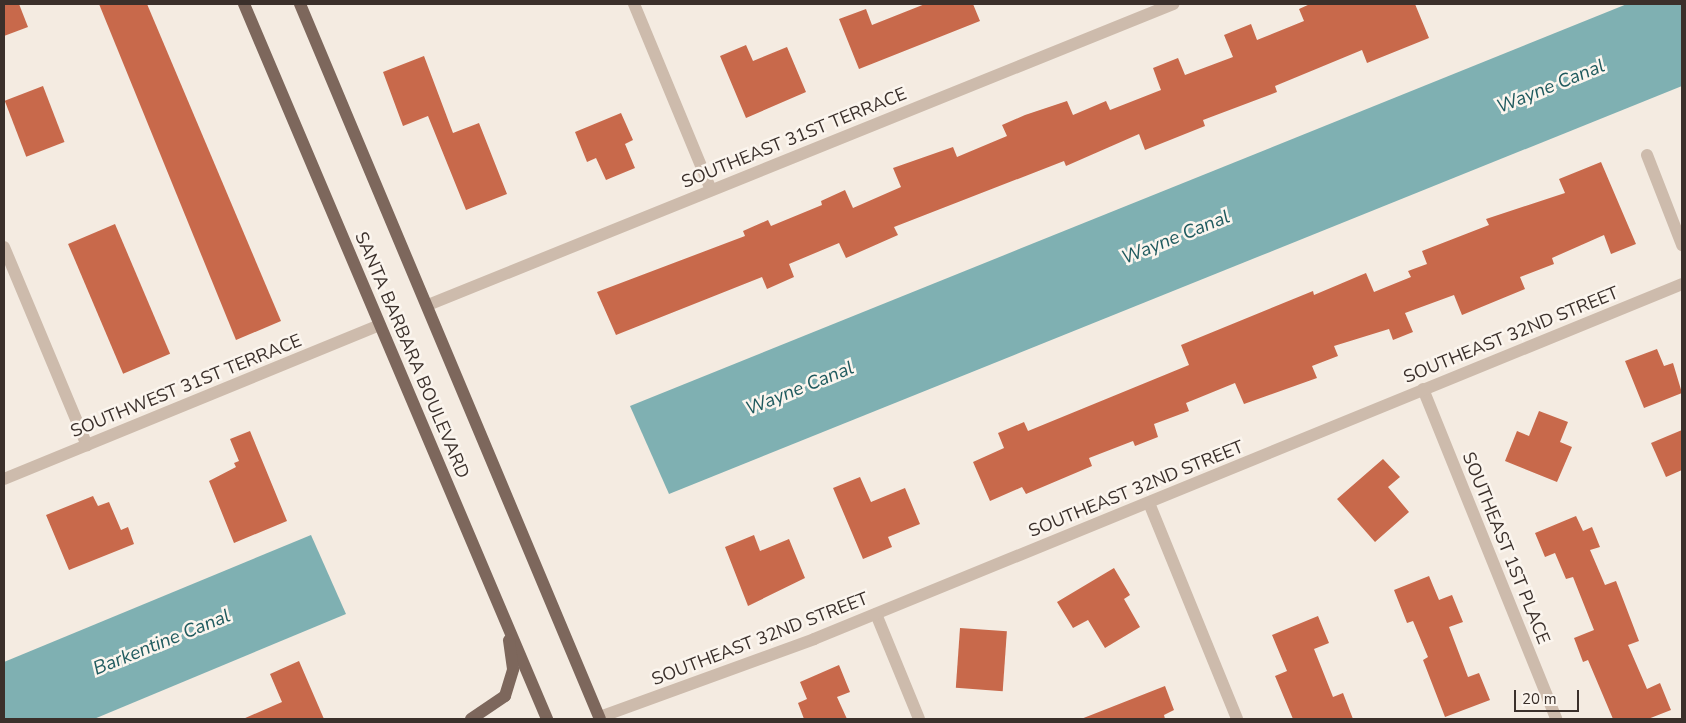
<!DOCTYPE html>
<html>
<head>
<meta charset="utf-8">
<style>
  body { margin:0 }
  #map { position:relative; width:1686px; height:723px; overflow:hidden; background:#f4ebe1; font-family:"Nunito Sans",sans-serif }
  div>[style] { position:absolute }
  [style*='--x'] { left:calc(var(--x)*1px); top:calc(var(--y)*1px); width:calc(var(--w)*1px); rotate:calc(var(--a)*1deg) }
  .water>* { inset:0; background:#7fb0b2 }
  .building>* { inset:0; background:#c8694b; transform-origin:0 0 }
  .minor>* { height:12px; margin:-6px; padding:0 6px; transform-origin:6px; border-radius:6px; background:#cdbbac }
  .major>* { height:12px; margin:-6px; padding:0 6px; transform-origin:6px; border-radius:6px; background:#7d675c }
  span { translate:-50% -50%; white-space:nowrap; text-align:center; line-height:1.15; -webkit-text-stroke:5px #fbf5ee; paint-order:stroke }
  .street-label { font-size:18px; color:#3b302b }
  .water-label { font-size:19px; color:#1f5a5e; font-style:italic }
  .frame { position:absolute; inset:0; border:5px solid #3b302b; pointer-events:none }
  .scale { position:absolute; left:1514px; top:690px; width:65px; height:22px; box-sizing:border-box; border:2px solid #3b302b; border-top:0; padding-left:6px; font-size:15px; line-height:18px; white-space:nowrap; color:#3b302b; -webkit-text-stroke:4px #fbf5ee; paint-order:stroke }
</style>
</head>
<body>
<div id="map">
  <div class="water">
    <i style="clip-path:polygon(1627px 4px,1682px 4px,1682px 86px,669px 494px,630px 406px)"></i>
    <i style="clip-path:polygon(311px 535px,346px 614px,94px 719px,4px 719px,4px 662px)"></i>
  </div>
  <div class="building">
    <i style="clip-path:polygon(4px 4px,19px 4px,28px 27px,4px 36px)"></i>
    <i style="clip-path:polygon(99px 4px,147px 4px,281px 321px,236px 340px)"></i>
    <i style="clip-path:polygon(925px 4px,973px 4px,980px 21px,859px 69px,839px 19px,866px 9px,872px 25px)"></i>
    <i style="clip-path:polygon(1310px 4px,1415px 4px,1429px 38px,1367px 63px,1362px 50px,1275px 86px,1277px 92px,1203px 120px,1205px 126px,1145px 150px,1139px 134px,1066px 166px,1064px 161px,894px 227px,898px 235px,846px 258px,839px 243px,789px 264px,794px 277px,767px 289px,762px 277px,616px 335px,597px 292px,745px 236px,743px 231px,768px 220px,771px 226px,822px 205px,821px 201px,845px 190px,853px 208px,901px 187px,893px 168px,953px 147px,957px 157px,1007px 136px,1002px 125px,1025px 115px,1067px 101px,1073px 115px,1106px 101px,1110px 110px,1161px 90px,1153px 68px,1178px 58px,1185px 75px,1233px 57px,1224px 35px,1251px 24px,1257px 40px,1304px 21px,1299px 9px)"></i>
    <i style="clip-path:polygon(746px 45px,753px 61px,787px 47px,806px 92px,746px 118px,720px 56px)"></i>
    <i style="clip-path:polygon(424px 56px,453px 133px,479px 123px,507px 194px,466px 210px,428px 116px,403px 126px,383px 72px)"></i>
    <i style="left:43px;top:86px;width:60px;height:41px;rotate:69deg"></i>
    <i style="clip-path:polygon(621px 113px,633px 140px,625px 144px,635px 168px,606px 180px,596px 158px,587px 162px,575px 132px)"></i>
    <i style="clip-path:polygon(1601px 162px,1636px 244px,1611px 254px,1604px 235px,1552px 258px,1554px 264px,1520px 277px,1525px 289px,1462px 315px,1454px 295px,1405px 313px,1413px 332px,1393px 340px,1389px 329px,1334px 346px,1338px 356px,1312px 366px,1317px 378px,1244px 404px,1235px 383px,1186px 403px,1189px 411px,1154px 424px,1158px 437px,1135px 446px,1133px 441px,1089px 458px,1092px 466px,1026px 494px,1022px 487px,990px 501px,973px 462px,1004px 448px,998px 433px,1024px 422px,1028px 431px,1189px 365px,1181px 345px,1313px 291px,1314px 295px,1366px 273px,1374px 292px,1411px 277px,1408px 271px,1427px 264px,1422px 251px,1489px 225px,1486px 219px,1565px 193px,1559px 179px)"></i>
    <i style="left:115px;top:224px;width:141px;height:51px;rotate:67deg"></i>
    <i style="clip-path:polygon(1657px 349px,1664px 366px,1673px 363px,1682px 393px,1644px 408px,1625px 361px)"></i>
    <i style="clip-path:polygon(1539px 411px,1568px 422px,1560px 442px,1572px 447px,1557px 482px,1505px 461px,1517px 431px,1529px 436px)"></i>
    <i style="clip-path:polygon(1682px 430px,1682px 470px,1666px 477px,1651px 443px)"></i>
    <i style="clip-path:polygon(250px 431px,287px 521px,234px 543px,209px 481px,236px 467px,234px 463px,239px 461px,230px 439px)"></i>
    <i style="clip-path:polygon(1383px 459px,1400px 477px,1388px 487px,1409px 512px,1375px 542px,1337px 499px)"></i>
    <i style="clip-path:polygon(860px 477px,871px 502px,905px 488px,920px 524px,888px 537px,892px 547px,863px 559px,833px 488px)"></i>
    <i style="clip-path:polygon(93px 496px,98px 506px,109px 502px,121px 530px,128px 527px,134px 544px,69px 570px,46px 515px)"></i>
    <i style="clip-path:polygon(1576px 516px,1583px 531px,1592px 527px,1600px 547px,1590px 550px,1605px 585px,1616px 581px,1639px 641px,1628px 645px,1647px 689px,1660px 683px,1671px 710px,1648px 719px,1613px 719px,1588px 660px,1583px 662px,1574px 638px,1594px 630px,1573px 577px,1566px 579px,1555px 553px,1545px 557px,1535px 533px)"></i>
    <i style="clip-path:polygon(754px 535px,760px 551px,789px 539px,805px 578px,748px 606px,725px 547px)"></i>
    <i style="clip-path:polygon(1114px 568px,1130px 595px,1124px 599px,1140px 627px,1105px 648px,1088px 620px,1073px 628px,1057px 602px)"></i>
    <i style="clip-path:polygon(1429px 576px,1439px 600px,1452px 595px,1463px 622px,1449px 627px,1468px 677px,1479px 673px,1490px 700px,1445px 717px,1423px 660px,1428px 657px,1413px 621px,1407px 623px,1394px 590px)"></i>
    <i style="clip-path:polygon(1318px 616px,1329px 643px,1314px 649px,1333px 697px,1343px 693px,1353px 719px,1293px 719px,1275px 676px,1287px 671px,1272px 635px)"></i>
    <i style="left:960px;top:628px;width:47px;height:60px;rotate:4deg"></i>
    <i style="clip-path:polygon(299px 661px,324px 719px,243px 719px,282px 702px,270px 674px)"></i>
    <i style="clip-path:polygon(839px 665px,850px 692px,837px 697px,847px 719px,804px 719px,798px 703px,807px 699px,800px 682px)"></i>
    <i style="clip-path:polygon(1165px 686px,1174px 710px,1164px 715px,1165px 719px,1081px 719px)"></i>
  </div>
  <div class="minor">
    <i style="--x:634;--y:4;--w:201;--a:67.5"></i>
    <i style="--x:1647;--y:155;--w:97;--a:68.7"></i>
    <i style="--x:4;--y:247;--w:215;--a:67.3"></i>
    <i style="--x:428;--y:305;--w:804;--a:-22"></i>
    <i style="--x:1423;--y:389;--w:356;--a:68"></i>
    <i style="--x:4;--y:479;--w:406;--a:-22.3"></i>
    <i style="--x:1149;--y:503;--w:233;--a:67.8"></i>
    <i style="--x:876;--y:614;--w:113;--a:67.7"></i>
    <i style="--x:600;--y:717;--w:228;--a:-20"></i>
    <i style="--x:814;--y:639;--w:938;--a:-22.24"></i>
  </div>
  <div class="major">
    <i style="--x:244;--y:4;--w:777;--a:67.03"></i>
    <i style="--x:300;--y:4;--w:775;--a:67.24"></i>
    <i style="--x:471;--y:719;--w:41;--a:-34.1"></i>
    <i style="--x:505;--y:696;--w:28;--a:-73"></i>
    <i style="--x:513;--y:669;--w:29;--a:-98"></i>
  </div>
  <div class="street-label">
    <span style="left:794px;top:138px;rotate:-22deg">SOUTHEAST 31ST TERRACE</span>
    <span style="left:1511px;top:335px;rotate:-22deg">SOUTHEAST 32ND STREET</span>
    <span style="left:412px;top:355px;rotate:67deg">SANTA BARBARA BOULEVARD</span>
    <span style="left:186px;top:386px;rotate:-22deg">SOUTHWEST 31ST TERRACE</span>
    <span style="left:1136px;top:489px;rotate:-22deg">SOUTHEAST 32ND STREET</span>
    <span style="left:1506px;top:548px;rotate:68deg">SOUTHEAST 1ST PLACE</span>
    <span style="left:760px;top:639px;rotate:-21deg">SOUTHEAST 32ND STREET</span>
  </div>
  <div class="water-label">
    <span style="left:1551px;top:87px;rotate:-22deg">Wayne Canal</span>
    <span style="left:1176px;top:238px;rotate:-22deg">Wayne Canal</span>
    <span style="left:800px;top:389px;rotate:-22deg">Wayne Canal</span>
    <span style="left:162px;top:643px;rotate:-22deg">Barkentine Canal</span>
  </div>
  <div class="frame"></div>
  <div class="scale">20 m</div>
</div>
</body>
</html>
